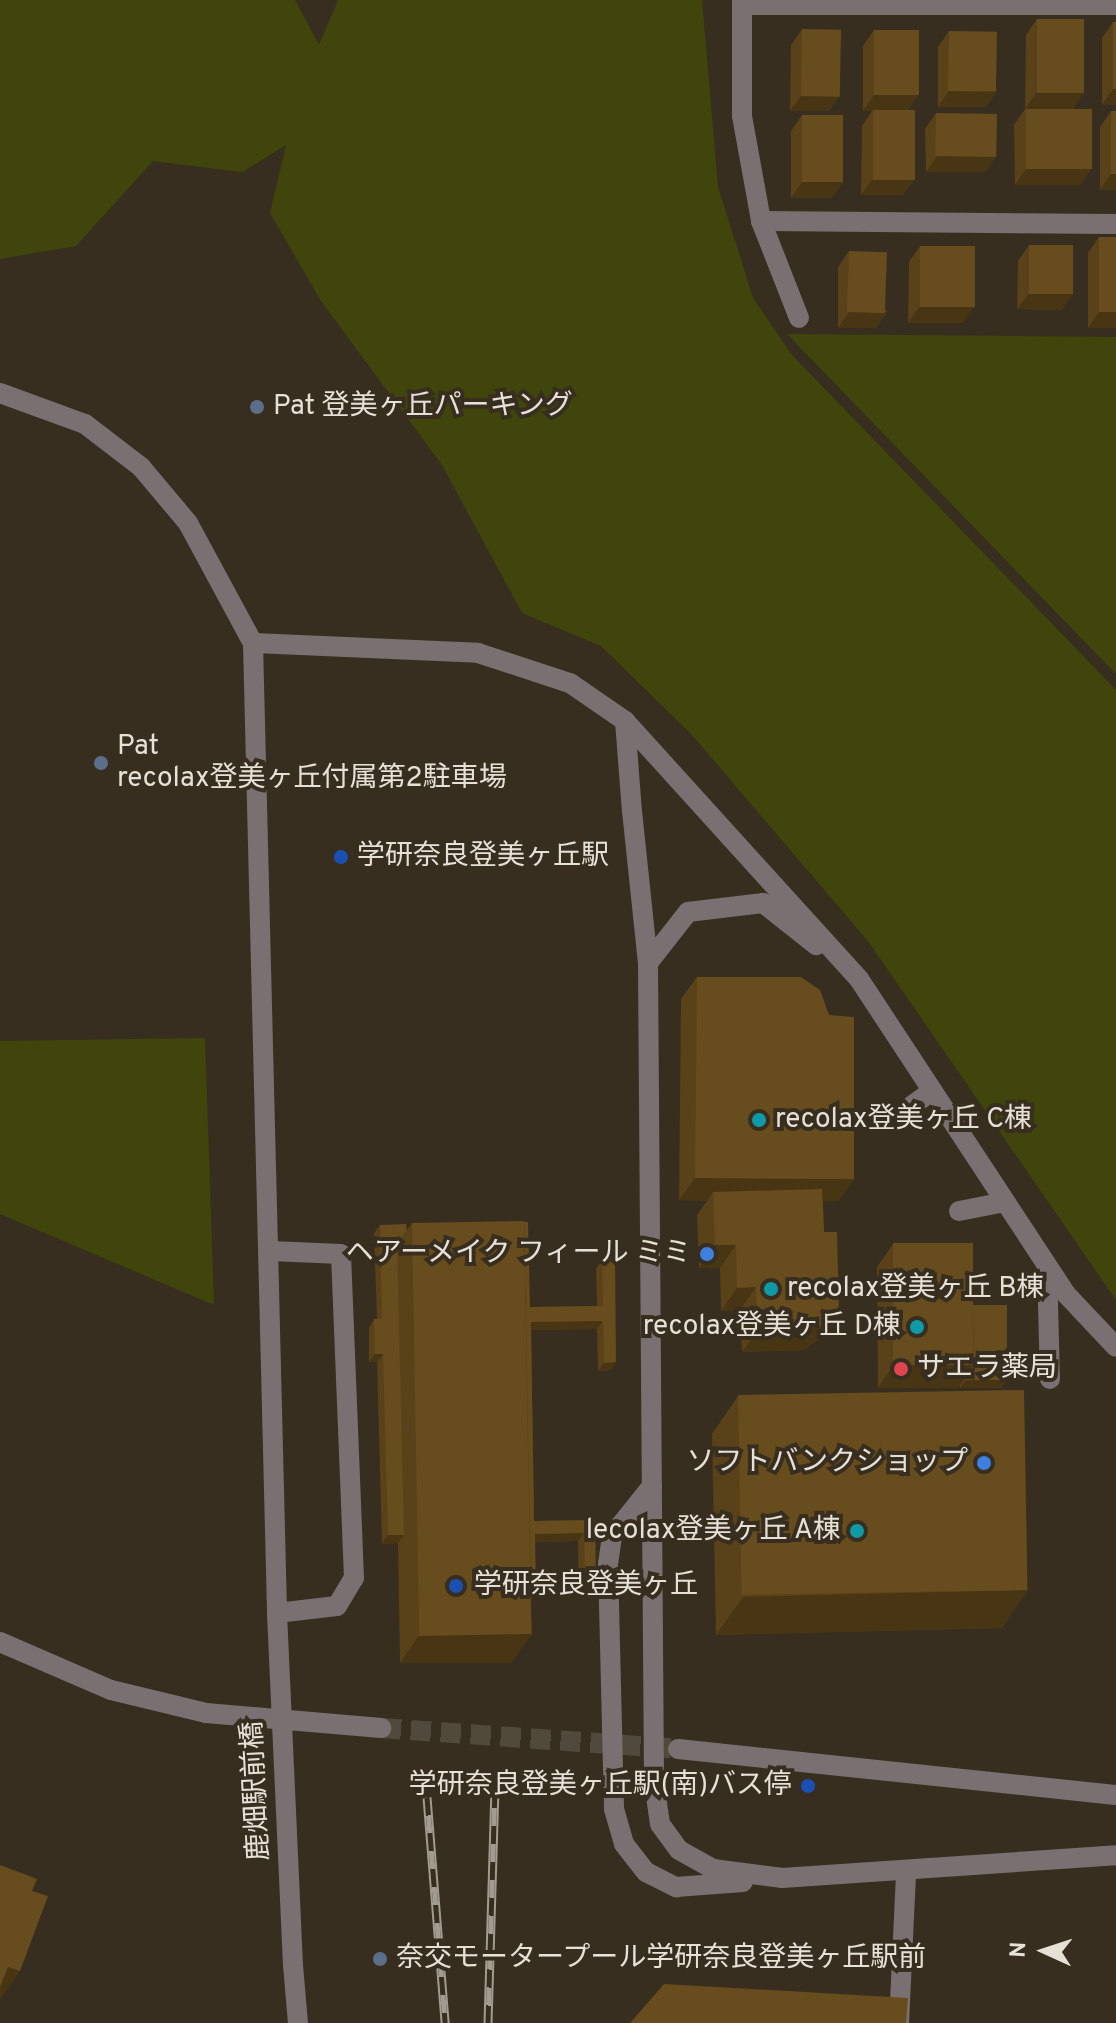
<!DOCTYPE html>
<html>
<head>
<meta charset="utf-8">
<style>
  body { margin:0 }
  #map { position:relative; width:1116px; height:2023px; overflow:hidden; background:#372e1f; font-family:Overpass,"Noto Sans JP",sans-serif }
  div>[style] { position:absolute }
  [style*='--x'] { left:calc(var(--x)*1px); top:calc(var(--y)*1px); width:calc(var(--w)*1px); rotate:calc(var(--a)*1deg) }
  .green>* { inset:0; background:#40450b }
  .minor-tunnel>* { height:20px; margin-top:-10px; transform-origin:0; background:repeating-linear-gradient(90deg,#51493b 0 20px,transparent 0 30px) }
  .minor>* { height:20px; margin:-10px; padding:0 10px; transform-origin:10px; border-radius:10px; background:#7a7072 }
  .rail>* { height:9px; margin-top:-4.5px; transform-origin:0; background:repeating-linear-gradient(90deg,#372e1f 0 18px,#a29b90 0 36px); box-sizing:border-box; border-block:2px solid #a29b90 }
  .minor-bridge>* { height:20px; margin:-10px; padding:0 10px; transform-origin:10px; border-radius:10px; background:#7a7072 }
  .wall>* { inset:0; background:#594119 }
  .shaded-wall>* { inset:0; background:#483514 }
  .building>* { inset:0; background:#674c1d; transform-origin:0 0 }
  .dots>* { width:22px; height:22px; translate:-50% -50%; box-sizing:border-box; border:4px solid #372e1f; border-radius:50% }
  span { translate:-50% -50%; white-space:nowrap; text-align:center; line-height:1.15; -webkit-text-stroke:8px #372e1f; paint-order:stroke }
  .poi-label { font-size:28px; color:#e6e0d7 }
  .left { translate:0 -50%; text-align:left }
  .right { translate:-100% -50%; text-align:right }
  .street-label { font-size:28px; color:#e6e0d7 }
  .north { position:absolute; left:1004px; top:1911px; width:80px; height:80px; -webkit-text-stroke:6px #372e1f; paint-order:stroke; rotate:273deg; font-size:22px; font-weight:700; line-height:32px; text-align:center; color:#e6e0d7 }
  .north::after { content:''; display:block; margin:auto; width:28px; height:36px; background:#e6e0d7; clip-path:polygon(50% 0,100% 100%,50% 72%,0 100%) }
</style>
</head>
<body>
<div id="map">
  <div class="green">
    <i style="clip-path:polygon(0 0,295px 0,319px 45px,338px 0,702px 0,718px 187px,753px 298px,792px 355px,1116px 690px,1116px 1300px,868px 941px,692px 735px,601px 646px,522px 613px,442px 465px,321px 301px,270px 213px,286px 145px,242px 172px,153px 161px,76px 246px,0 259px)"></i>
    <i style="clip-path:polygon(787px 334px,1116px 337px,1116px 674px)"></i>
    <i style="clip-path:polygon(205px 1038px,214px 1305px,0 1214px,0 1041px)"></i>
  </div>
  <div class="minor-tunnel">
    <i style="--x:381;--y:1728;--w:298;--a:4"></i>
  </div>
  <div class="minor">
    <i style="--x:742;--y:0;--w:116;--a:90"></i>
    <i style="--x:742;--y:116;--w:107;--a:79.7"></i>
    <i style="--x:761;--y:221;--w:355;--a:0.5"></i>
    <i style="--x:742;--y:5;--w:374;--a:0"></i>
    <i style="--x:761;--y:221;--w:104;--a:68.6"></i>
    <i style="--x:0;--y:393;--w:90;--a:20"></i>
    <i style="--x:85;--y:424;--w:71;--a:37.5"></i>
    <i style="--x:141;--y:467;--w:73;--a:50"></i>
    <i style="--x:188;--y:523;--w:136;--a:61.6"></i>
    <i style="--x:253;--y:643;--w:970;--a:88.58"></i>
    <i style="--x:277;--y:1613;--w:60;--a:-6.7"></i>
    <i style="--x:337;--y:1606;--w:33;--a:-59"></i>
    <i style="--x:354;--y:1578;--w:324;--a:-92.3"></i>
    <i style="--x:341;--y:1254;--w:71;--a:-177.6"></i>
    <i style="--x:253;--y:643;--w:225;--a:2.5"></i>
    <i style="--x:478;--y:653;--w:97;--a:18.1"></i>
    <i style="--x:570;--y:683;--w:67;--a:34.6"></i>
    <i style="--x:625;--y:721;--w:348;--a:47.8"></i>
    <i style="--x:859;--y:979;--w:376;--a:56.7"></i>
    <i style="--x:1065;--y:1293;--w:74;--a:46.6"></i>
    <i style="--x:625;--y:721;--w:90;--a:85.6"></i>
    <i style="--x:648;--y:963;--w:65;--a:-51.9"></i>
    <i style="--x:688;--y:912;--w:76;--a:-6.8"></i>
    <i style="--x:763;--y:903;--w:68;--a:38.4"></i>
    <i style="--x:903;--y:1112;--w:36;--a:-36"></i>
    <i style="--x:959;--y:1211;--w:47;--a:-11.1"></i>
    <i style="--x:1047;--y:1266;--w:113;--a:88.5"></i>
    <i style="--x:0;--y:1642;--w:121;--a:23.4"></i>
    <i style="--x:111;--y:1690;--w:98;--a:13.6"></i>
    <i style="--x:206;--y:1713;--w:176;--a:4.9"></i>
    <i style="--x:678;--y:1749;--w:440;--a:6"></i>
    <i style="--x:782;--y:1878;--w:335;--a:-3.9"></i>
    <i style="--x:293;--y:1965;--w:58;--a:85.1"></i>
    <i style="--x:899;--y:2023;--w:149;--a:-87.3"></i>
  </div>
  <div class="rail">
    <i style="--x:427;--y:1797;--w:227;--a:85.4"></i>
    <i style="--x:488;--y:2023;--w:231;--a:-88.3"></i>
  </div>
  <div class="minor-bridge">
    <i style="--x:632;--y:811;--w:153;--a:84"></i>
    <i style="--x:648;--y:963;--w:819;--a:89.58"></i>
    <i style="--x:654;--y:1782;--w:42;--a:81.9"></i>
    <i style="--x:660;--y:1824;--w:32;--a:54"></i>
    <i style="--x:679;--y:1850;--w:39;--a:29"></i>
    <i style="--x:713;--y:1869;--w:70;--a:7.4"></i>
    <i style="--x:652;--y:1486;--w:64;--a:128.7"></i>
    <i style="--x:612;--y:1536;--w:27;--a:98"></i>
    <i style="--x:608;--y:1563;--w:246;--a:88.6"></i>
    <i style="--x:614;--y:1809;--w:36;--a:74"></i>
    <i style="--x:624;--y:1844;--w:36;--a:52"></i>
    <i style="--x:646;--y:1872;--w:34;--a:27"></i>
    <i style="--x:676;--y:1887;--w:67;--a:-4.3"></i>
    <i style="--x:277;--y:1613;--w:352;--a:87.4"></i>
  </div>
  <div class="wall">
    <i style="clip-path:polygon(1037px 19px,1073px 109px,1091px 169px,1080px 185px,1015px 185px,1014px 125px,1025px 109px,1026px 35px)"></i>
    <i style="clip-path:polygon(1113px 22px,1116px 105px,1102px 105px,1102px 38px)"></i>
    <i style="clip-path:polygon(802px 29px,840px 95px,829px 111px,790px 111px,791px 45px)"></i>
    <i style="clip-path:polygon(874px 30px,918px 95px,908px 110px,903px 195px,861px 195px,862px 126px,872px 111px,863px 111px,863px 46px)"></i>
    <i style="clip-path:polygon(949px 31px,986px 107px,938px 107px,938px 47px)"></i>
    <i style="clip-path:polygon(1111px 111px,1116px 111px,1116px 190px,1100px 190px,1100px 127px)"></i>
    <i style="clip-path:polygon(936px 113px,986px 172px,926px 172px,925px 129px)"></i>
    <i style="clip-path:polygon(802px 115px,843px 182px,832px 198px,791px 198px,791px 131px)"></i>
    <i style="clip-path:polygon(1099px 237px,1116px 328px,1088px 328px,1088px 253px)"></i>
    <i style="clip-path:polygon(1029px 245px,1062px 310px,1017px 309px,1018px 261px)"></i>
    <i style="clip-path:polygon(920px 246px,963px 323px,908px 323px,909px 262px)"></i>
    <i style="clip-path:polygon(849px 251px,887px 312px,876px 328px,838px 328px,838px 267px)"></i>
    <i style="clip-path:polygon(697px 977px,854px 1179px,838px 1201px,823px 1201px,824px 1232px,839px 1313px,823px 1336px,804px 1350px,742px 1352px,740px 1310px,721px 1311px,720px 1268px,699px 1268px,697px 1215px,707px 1201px,679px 1200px,681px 999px)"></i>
    <i style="clip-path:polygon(412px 1223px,530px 1307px,597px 1306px,596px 1269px,602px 1260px,616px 1362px,611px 1370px,598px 1371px,597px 1329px,531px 1330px,534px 1521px,595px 1520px,590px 1584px,579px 1585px,578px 1541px,535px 1542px,531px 1595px,532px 1634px,511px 1663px,400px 1663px,398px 1543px,382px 1544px,377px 1362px,369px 1362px,369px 1328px,374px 1319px,377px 1319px,374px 1233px,380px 1225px,407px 1230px)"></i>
    <i style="clip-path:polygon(893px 1244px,973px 1305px,1007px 1380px,1001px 1388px,960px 1388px,960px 1385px,958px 1388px,878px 1388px,877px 1267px)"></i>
    <i style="clip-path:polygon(738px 1396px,1028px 1590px,1002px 1628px,716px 1635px,712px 1434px)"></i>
  </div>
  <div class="shaded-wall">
    <i style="clip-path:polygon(1113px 89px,1116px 89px,1116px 105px,1102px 105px)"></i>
    <i style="clip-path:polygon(949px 91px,997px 92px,986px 107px,938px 107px)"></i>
    <i style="clip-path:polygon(1036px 93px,1084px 93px,1073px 109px,1025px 109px)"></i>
    <i style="clip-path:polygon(840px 95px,829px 111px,790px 111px,801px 96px)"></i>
    <i style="clip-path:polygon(874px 95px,918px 95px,907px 111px,863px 111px)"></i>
    <i style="clip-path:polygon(937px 156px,997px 156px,986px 172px,926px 172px)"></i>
    <i style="clip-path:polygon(1026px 169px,1091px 169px,1080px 185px,1015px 185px)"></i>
    <i style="clip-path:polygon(1111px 174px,1116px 174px,1116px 190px,1100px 190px)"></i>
    <i style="clip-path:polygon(872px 180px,914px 180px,903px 195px,861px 195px)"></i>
    <i style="clip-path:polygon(802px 182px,843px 182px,832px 198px,791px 198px)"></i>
    <i style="clip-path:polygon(1029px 294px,1073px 294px,1062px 310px,1017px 309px)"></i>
    <i style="clip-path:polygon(919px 307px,974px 307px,963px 323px,908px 323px)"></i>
    <i style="clip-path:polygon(849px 312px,887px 312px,876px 328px,838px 328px)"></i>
    <i style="clip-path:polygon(1099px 312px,1116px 312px,1116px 328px,1088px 328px)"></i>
    <i style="clip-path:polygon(695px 1178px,854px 1179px,838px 1201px,713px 1201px,713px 1192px,707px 1201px,679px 1200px)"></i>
    <i style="clip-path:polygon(715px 1245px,736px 1245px,720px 1268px,699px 1268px)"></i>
    <i style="clip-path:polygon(756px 1287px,740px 1310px,721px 1311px,737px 1288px)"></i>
    <i style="clip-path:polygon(839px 1313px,823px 1336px,804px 1350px,742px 1352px,758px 1329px)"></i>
    <i style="clip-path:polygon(603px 1321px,597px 1329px,525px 1330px,531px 1322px)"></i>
    <i style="clip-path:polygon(375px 1354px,383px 1354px,377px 1362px,369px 1362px)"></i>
    <i style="clip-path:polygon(616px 1362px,611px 1370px,598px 1371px,604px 1363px)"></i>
    <i style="clip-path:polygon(893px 1365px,974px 1365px,958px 1388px,878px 1388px)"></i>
    <i style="clip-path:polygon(966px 1380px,1007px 1380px,1001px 1388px,960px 1388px)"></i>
    <i style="clip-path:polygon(584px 1533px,578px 1541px,529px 1542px,535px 1534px)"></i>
    <i style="clip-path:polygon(388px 1535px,404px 1535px,398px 1543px,382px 1544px)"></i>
    <i style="clip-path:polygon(596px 1576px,590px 1584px,579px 1585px,585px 1577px)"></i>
    <i style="clip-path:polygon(1028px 1590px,1002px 1628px,716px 1635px,743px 1597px)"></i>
    <i style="clip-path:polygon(420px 1634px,532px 1634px,511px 1663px,400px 1663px)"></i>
    <i style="clip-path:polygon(8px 1967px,20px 1971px,0 2000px,0 1978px)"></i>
  </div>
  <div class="building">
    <i style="left:1037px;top:19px;width:47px;height:74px"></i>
    <i style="left:1113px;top:22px;width:3px;height:67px"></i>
    <i style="left:802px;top:29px;width:39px;height:67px;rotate:1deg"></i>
    <i style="left:874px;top:30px;width:45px;height:65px"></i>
    <i style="left:949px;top:31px;width:48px;height:60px;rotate:1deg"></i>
    <i style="left:1026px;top:109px;width:66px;height:60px"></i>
    <i style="left:873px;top:110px;width:42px;height:70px"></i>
    <i style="left:1111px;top:111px;width:5px;height:63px"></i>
    <i style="left:936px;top:113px;width:61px;height:43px;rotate:1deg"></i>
    <i style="left:802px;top:115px;width:41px;height:67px"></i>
    <i style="left:1099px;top:237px;width:17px;height:75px"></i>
    <i style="left:1029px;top:245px;width:44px;height:49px"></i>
    <i style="left:920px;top:246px;width:55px;height:61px"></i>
    <i style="left:849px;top:251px;width:38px;height:61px;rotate:2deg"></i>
    <i style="clip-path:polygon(697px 977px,801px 977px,820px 990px,829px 1015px,854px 1017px,854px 1179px,695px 1178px)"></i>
    <i style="clip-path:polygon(822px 1189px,824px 1232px,837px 1232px,839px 1313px,820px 1327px,758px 1329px,756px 1287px,737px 1288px,736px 1245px,715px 1245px,713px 1192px)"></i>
    <i style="left:524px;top:1221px;width:413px;height:112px;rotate:89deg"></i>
    <i style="clip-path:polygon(524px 1222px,528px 1222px,530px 1307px,603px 1306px,602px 1260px,615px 1260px,616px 1362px,604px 1363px,603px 1321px,531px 1322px,534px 1521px,595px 1520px,596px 1576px,585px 1577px,584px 1533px,535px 1534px,536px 1588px,531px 1588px)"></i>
    <i style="clip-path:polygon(406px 1224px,407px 1230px,397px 1244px,404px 1535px,388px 1535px,383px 1354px,375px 1354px,374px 1319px,382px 1319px,380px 1225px)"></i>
    <i style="left:973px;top:1243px;width:122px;height:80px;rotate:90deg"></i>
    <i style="clip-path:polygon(973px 1305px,1007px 1305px,1007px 1380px,966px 1380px,966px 1376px,974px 1365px)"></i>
    <i style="left:1024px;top:1390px;width:200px;height:286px;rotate:89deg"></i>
    <i style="clip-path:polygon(0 1865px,37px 1879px,32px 1891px,48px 1896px,20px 1971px,8px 1967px,0 1987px)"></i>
    <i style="clip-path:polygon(664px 1984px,908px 1998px,906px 2023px,630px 2023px)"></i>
  </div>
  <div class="dots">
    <i style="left:257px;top:407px;background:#5c6f8a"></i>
    <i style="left:101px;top:763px;background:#5c6f8a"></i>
    <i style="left:341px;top:857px;background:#1a4fb4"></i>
    <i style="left:759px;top:1120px;background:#0f9aa8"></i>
    <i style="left:707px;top:1254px;background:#3f7fe0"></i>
    <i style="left:771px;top:1289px;background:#0f9aa8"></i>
    <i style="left:917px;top:1327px;background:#0f9aa8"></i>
    <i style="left:901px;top:1369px;background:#e0444e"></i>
    <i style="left:984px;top:1463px;background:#3f7fe0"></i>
    <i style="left:857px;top:1531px;background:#0f9aa8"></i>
    <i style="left:456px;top:1586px;background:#1a4fb4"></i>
    <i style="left:808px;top:1786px;background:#1a4fb4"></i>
    <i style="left:380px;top:1959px;background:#5c6f8a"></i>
  </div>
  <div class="poi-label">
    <span class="left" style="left:273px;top:407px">Pat 登美ヶ丘パーキング</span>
    <span class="left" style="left:117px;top:763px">Pat<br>recolax登美ヶ丘付属第2駐車場</span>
    <span class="left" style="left:357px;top:857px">学研奈良登美ヶ丘駅</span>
    <span class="left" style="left:775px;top:1120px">recolax登美ヶ丘 C棟</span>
    <span class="right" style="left:691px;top:1254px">ヘアーメイク フィール ミミ</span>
    <span class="left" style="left:787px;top:1289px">recolax登美ヶ丘 B棟</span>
    <span class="right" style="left:901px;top:1327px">recolax登美ヶ丘 D棟</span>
    <span class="left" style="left:917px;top:1369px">サエラ薬局</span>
    <span class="right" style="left:968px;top:1463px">ソフトバンクショップ</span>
    <span class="right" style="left:841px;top:1531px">lecolax登美ヶ丘 A棟</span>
    <span class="left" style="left:474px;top:1586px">学研奈良登美ヶ丘</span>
    <span class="right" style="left:792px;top:1786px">学研奈良登美ヶ丘駅(南)バス停</span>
    <span class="left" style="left:396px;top:1959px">奈交モータープール学研奈良登美ヶ丘駅前</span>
  </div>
  <div class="street-label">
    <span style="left:257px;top:1791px;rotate:-93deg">鹿畑駅前橋</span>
  </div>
  <div class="north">N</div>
</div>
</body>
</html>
